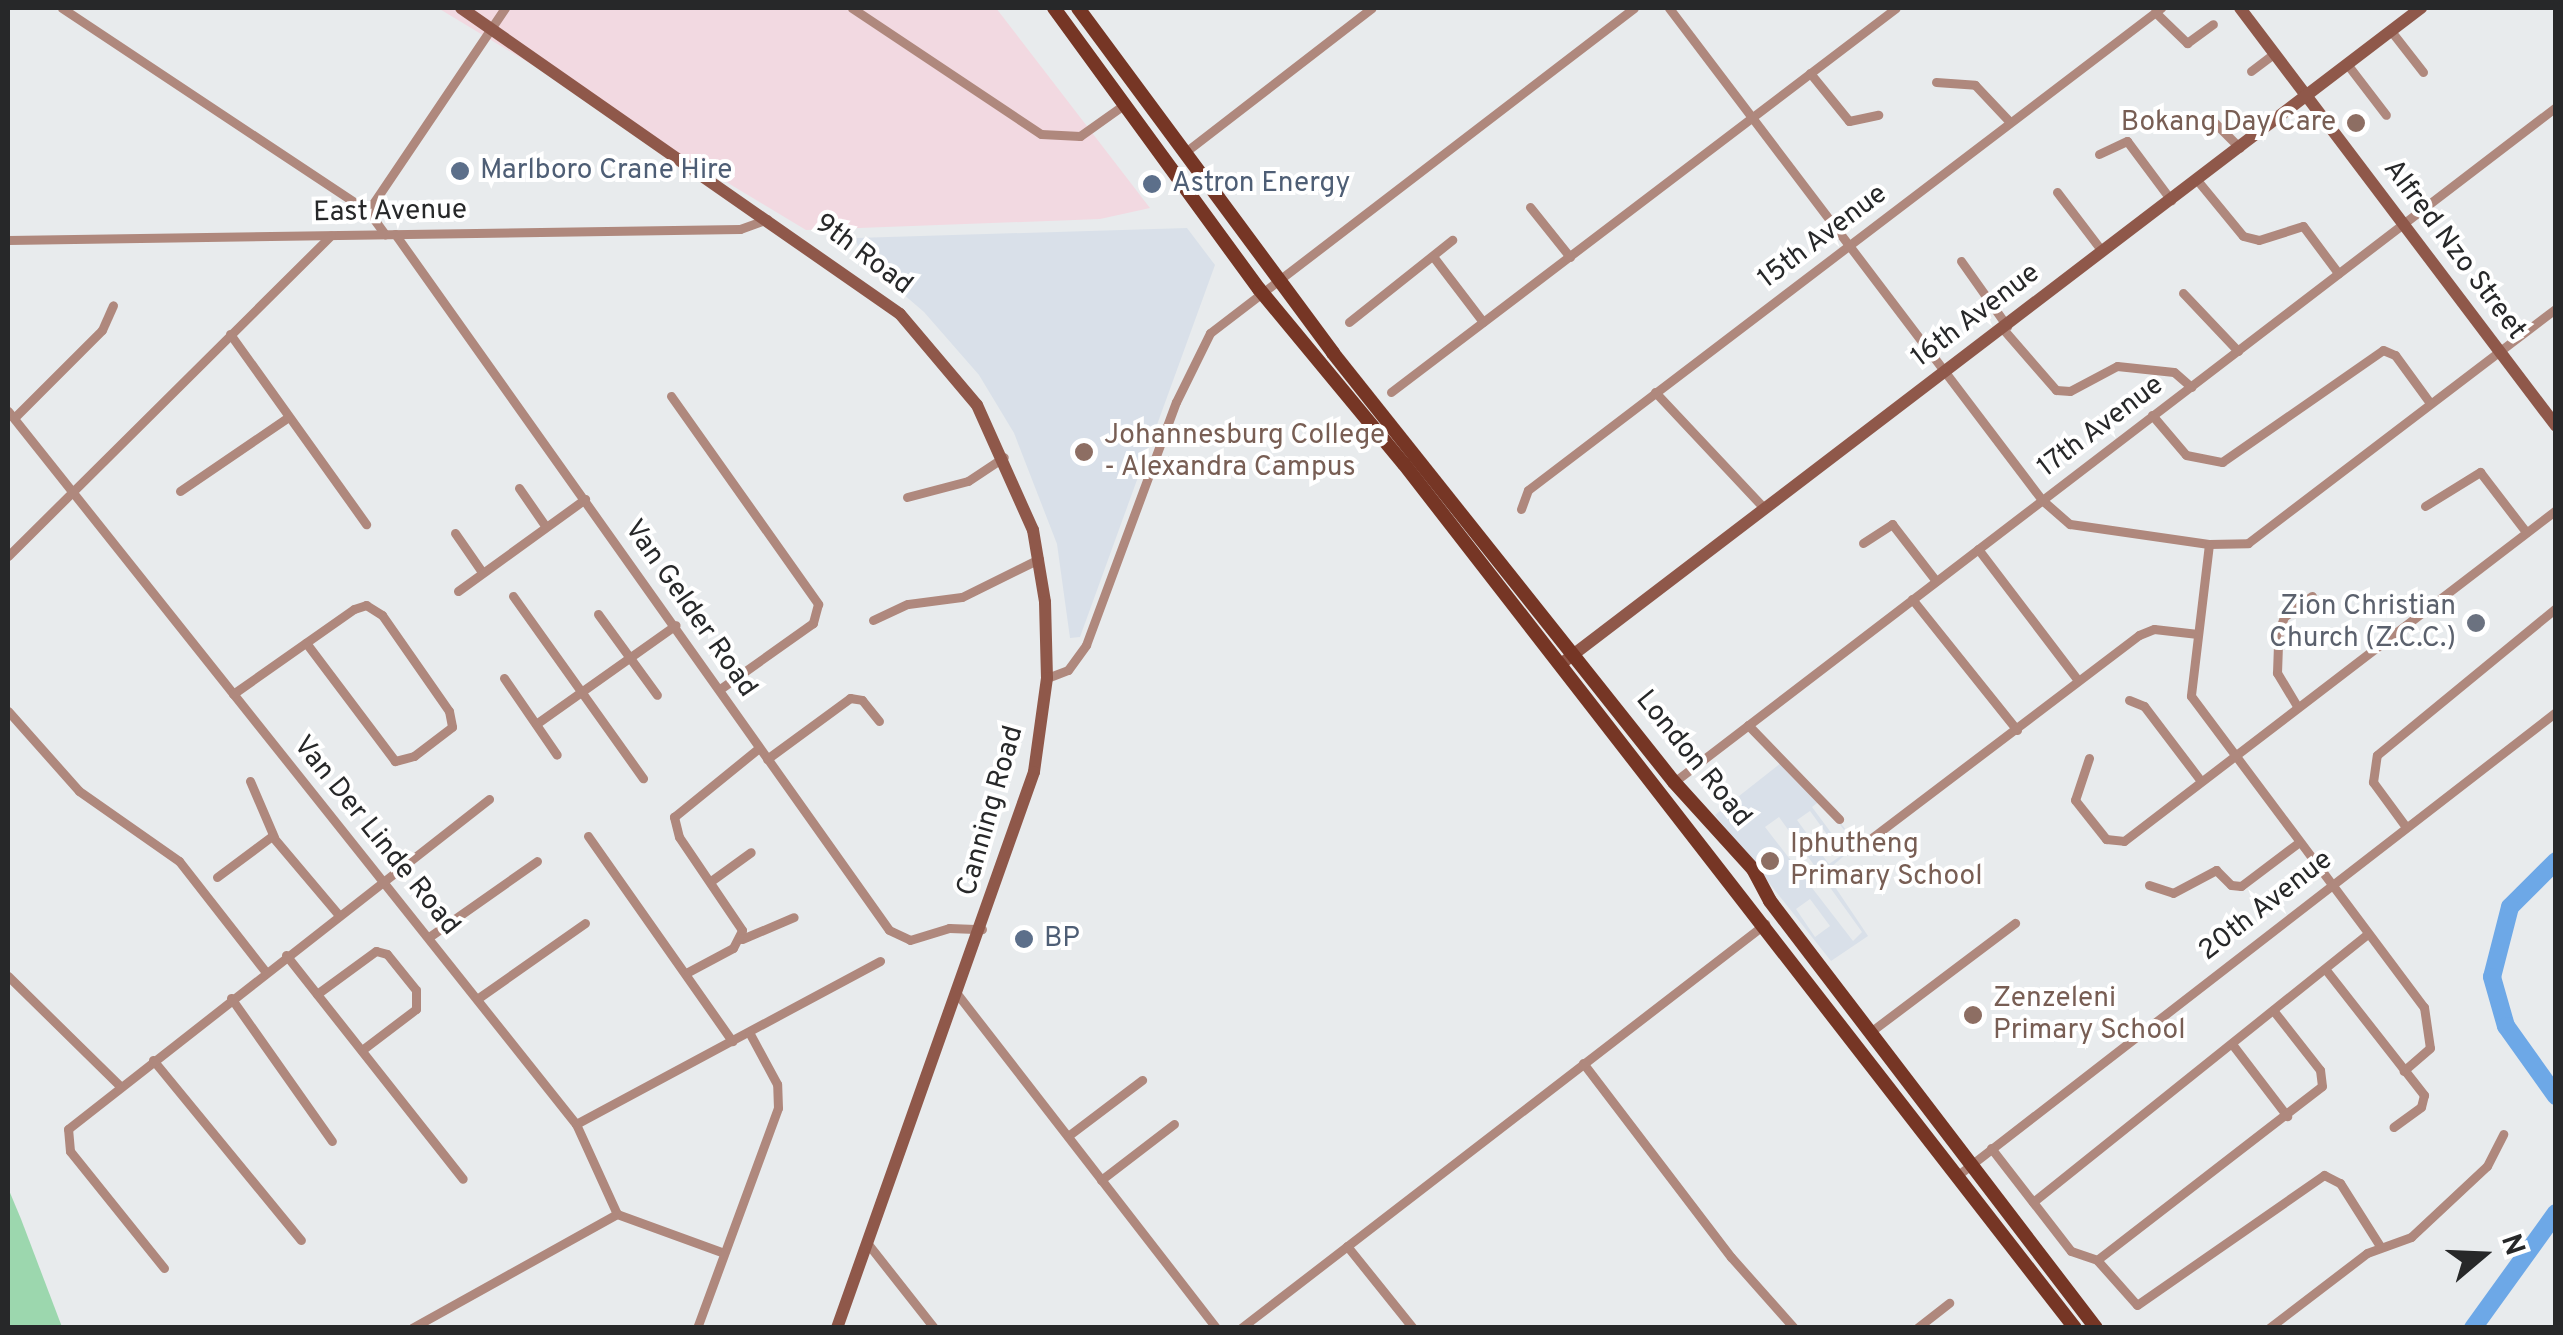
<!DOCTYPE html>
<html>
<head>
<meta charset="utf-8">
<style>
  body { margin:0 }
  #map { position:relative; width:2563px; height:1335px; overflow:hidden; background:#e8ebed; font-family:Overpass,sans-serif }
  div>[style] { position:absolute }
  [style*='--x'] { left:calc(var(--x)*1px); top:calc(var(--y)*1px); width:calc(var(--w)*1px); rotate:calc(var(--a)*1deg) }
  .industrial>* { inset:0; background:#f2d9e1 }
  .built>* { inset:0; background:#d9e0e9 }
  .green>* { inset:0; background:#9cd7ae }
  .river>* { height:18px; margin:-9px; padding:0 9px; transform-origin:9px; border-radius:9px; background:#6da8e7 }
  .street>* { height:9px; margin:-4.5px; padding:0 4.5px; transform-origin:4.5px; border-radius:4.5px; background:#af887d }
  .secondary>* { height:12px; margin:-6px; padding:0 6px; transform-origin:6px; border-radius:6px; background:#8f584a }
  .primary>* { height:14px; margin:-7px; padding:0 7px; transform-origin:7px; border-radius:7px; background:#763625 }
  .dots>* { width:28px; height:28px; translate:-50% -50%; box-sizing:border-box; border:5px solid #fff; border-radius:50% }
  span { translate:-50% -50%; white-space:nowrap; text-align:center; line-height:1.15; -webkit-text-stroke:8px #fff; paint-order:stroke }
  .education-label { font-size:28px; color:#785e54 }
  .right { translate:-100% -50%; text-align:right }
  .left { translate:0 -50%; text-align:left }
  .service-label { font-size:28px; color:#4e5e75 }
  .street-label { font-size:28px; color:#272829 }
  .worship-label { font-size:28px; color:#5b616d }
  .frame { position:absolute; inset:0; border:10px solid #272829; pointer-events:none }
  .north { position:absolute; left:2433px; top:1205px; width:100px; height:100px; -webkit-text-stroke:8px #fff; paint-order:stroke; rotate:71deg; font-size:28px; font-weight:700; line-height:40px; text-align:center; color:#272829 }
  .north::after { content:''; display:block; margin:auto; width:35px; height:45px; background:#272829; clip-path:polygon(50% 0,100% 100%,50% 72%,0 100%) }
</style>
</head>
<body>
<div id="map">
  <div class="industrial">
    <i style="clip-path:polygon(438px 8px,996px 8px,1150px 208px,1100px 219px,806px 230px)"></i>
  </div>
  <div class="built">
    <i style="clip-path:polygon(1187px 228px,1215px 265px,1080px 637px,1070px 638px,1057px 544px,1014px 433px,979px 375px,924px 312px,860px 257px,856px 238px)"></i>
    <i style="clip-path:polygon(evenodd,1781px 763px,1823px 799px,1857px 845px,1825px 872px,1868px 936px,1831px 961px,1715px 815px,1781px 763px,1821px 800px,1854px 843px,1844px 850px,1812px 807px,1821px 800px,1781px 763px,1810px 811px,1842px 855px,1829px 864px,1816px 847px,1806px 854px,1862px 932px,1853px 941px,1765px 827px,1779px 817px,1802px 849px,1813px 842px,1797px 820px,1810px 811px,1781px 763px,1810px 899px,1830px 926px,1815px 937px,1796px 909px,1810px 899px)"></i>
  </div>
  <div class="green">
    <i style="clip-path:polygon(8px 1188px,21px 1219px,62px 1327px,8px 1327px)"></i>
  </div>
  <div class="river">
    <i style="--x:2556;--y:861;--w:65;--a:135"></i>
    <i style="--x:2510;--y:907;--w:72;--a:104.4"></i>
    <i style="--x:2492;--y:977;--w:51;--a:74.1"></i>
    <i style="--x:2506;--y:1026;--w:86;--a:54.5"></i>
    <i style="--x:2473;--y:1328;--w:142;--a:-54.2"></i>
  </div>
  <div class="street">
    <i style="--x:62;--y:8;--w:367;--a:33.6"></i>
    <i style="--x:368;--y:211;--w:29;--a:54"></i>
    <i style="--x:852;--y:8;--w:227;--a:33.7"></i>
    <i style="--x:1041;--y:134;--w:39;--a:3"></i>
    <i style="--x:1080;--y:136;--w:55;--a:-35.4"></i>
    <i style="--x:1669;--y:8;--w:617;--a:52.83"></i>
    <i style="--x:2042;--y:500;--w:37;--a:41"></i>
    <i style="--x:2070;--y:524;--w:140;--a:8.2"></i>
    <i style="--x:2209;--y:544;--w:39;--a:-1"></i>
    <i style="--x:2248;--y:543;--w:387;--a:-37.3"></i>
    <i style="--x:2155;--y:12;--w:45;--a:44.1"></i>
    <i style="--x:2187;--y:43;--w:32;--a:-36"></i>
    <i style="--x:2391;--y:31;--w:52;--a:52"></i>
    <i style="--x:2347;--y:64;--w:64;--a:52.6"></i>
    <i style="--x:2251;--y:71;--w:30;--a:-37"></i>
    <i style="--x:1810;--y:73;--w:62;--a:50.9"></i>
    <i style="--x:1849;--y:121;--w:30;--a:-12"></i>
    <i style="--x:1936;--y:82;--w:39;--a:4"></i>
    <i style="--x:1975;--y:85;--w:51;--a:46.6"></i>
    <i style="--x:2210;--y:118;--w:42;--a:45"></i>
    <i style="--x:1188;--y:150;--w:232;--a:-37.7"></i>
    <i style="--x:2099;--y:154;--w:31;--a:-25"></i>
    <i style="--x:2127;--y:141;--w:74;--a:53.3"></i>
    <i style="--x:2197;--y:180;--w:72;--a:50.6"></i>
    <i style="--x:2243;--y:236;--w:16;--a:14"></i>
    <i style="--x:2259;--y:240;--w:46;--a:-17.7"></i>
    <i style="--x:2303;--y:226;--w:59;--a:53.3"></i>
    <i style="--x:2057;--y:192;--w:74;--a:52.7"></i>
    <i style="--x:1530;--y:207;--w:64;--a:51.3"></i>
    <i style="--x:368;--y:211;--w:245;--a:-56"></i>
    <i style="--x:395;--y:234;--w:853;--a:54.63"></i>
    <i style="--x:889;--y:930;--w:23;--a:25"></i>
    <i style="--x:910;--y:940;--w:41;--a:-17.1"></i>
    <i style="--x:949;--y:928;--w:33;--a:2"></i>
    <i style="--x:8;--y:240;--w:732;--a:-0.86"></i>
    <i style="--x:740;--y:229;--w:29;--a:-20"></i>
    <i style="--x:1435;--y:259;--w:79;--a:52.7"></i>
    <i style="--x:1961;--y:261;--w:80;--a:54.7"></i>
    <i style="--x:2183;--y:293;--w:80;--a:46.5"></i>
    <i style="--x:1349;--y:322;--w:132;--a:-38.5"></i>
    <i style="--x:2003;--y:329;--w:81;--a:49"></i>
    <i style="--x:2056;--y:390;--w:14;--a:4"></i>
    <i style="--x:2070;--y:391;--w:53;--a:-28"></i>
    <i style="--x:2117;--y:366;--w:57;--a:6"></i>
    <i style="--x:2174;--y:372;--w:23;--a:41"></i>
    <i style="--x:230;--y:334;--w:234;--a:54.4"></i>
    <i style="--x:1391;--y:392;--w:634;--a:-37.25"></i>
    <i style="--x:1655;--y:392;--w:159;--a:46.8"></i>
    <i style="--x:671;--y:396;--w:255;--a:54.7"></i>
    <i style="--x:818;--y:604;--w:20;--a:105"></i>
    <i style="--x:813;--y:623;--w:114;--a:144.6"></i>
    <i style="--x:8;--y:411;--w:912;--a:51.46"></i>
    <i style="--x:576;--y:1124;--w:99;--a:65.5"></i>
    <i style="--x:617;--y:1214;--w:114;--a:20"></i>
    <i style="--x:2152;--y:415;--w:52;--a:49.6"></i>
    <i style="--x:2186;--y:455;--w:37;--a:11"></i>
    <i style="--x:2222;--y:462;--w:196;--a:-34.8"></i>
    <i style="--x:2383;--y:350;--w:13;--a:23"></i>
    <i style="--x:2395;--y:355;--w:59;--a:53.9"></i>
    <i style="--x:14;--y:418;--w:124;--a:-45"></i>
    <i style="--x:102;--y:330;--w:27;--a:-66"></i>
    <i style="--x:519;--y:488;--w:47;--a:55.3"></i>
    <i style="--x:180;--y:491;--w:130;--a:-34.3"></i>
    <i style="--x:907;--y:497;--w:63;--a:-14.7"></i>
    <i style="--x:968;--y:481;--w:43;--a:-33.7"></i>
    <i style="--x:2425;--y:506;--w:65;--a:-31.7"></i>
    <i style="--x:2480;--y:472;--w:76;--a:52.5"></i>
    <i style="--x:1521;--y:509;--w:20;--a:-70"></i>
    <i style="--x:1528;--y:490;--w:796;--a:-37.29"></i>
    <i style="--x:455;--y:533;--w:47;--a:55.3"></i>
    <i style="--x:1863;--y:543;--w:35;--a:-33"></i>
    <i style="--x:1892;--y:524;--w:72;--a:52.3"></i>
    <i style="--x:2209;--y:544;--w:153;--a:96.8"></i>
    <i style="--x:2191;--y:696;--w:389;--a:53.2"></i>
    <i style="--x:2424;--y:1007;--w:41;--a:81.7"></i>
    <i style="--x:2430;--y:1048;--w:35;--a:139"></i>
    <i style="--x:1978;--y:549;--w:163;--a:52.7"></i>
    <i style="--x:8;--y:556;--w:455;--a:-44.8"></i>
    <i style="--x:458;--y:591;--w:157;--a:-35.9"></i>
    <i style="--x:513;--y:596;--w:224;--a:54.5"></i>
    <i style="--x:1912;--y:599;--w:168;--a:51.3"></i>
    <i style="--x:598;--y:614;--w:100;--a:53.9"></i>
    <i style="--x:873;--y:620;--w:38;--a:-25"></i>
    <i style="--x:908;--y:604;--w:54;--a:-7.4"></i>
    <i style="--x:962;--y:597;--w:86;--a:-26.3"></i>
    <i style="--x:504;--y:678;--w:93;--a:55.5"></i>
    <i style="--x:1047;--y:678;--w:22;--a:-21"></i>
    <i style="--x:1068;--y:670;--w:31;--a:-54"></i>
    <i style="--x:1086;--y:645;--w:259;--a:-69.7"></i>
    <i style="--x:1176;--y:402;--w:77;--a:-63.8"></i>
    <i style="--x:1210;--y:333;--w:534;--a:-37.47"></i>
    <i style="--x:233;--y:694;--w:148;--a:-35.1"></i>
    <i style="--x:354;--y:609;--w:13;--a:-18"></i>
    <i style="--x:366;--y:605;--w:19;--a:32"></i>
    <i style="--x:382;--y:615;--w:117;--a:55.1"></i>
    <i style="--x:449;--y:711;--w:16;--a:79"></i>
    <i style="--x:452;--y:727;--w:48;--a:142.7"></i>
    <i style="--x:414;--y:756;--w:20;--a:165"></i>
    <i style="--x:395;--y:761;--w:148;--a:-127"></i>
    <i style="--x:2129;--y:700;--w:16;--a:22"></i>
    <i style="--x:2144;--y:706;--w:94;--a:52.8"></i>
    <i style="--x:2297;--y:706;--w:39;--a:-121"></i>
    <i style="--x:2277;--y:673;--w:38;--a:-88"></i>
    <i style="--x:2278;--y:635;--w:19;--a:-72"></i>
    <i style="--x:2284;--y:617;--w:35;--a:-37"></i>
    <i style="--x:8;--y:711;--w:107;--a:48.4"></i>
    <i style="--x:79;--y:791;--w:122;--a:35"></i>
    <i style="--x:179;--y:861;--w:140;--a:52"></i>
    <i style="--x:536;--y:724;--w:171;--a:-35.3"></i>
    <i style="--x:1748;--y:725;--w:131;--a:45.9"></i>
    <i style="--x:2089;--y:758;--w:44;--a:108.4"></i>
    <i style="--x:2075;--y:800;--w:50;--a:51.5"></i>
    <i style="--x:2106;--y:839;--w:18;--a:6"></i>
    <i style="--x:2124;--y:841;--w:544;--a:-37.46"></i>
    <i style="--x:767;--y:759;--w:103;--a:-36.3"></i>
    <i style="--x:850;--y:698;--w:12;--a:9"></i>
    <i style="--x:862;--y:700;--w:27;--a:51"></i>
    <i style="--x:250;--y:781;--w:61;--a:66.8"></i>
    <i style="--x:1674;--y:782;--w:1111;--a:-37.43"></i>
    <i style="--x:2406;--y:827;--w:56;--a:-126.3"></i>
    <i style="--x:2373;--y:782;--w:27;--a:-82"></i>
    <i style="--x:2377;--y:755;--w:232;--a:-39.4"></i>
    <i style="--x:588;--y:836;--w:251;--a:54.9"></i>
    <i style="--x:1861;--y:846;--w:349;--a:-37.2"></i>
    <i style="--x:2139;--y:635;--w:16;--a:-22"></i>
    <i style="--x:2154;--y:629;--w:44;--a:6.5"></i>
    <i style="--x:217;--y:877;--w:69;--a:-36.7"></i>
    <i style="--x:272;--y:836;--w:101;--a:49.8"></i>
    <i style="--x:711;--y:881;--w:49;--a:-35.9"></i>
    <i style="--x:2149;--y:885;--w:25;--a:18"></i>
    <i style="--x:2173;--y:893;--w:49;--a:-28.1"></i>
    <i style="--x:2216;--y:870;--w:21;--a:45"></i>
    <i style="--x:2231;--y:885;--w:10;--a:6"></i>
    <i style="--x:2241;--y:886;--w:71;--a:-37"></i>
    <i style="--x:429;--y:937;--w:132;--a:-35.1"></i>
    <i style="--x:742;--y:939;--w:56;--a:-22.9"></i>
    <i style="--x:286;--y:955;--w:285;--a:51.7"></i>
    <i style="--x:2326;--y:970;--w:159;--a:51.9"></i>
    <i style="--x:2424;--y:1095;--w:12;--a:104"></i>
    <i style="--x:2421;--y:1107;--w:34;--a:144"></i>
    <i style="--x:688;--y:972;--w:51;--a:-28.1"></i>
    <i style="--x:733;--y:948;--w:20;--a:-63"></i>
    <i style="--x:742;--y:930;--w:112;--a:-124.1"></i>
    <i style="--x:679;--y:837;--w:21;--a:-104"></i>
    <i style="--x:674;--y:817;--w:109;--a:-39.1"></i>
    <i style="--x:8;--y:976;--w:157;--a:44.5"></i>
    <i style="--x:317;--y:994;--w:73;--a:-36.1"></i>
    <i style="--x:376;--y:951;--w:11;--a:15"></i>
    <i style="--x:387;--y:954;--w:46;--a:51.1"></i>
    <i style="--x:416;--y:990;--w:19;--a:90"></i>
    <i style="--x:416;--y:1009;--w:68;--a:142.8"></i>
    <i style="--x:958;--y:995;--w:421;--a:52.2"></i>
    <i style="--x:231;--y:998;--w:175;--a:54.8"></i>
    <i style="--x:477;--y:999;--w:132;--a:-35.1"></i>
    <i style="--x:1869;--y:1033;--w:183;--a:-37"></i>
    <i style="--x:2232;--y:1044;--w:91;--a:52.6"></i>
    <i style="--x:153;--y:1060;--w:233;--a:50.6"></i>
    <i style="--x:1583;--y:1063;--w:244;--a:52.7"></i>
    <i style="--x:1731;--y:1257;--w:95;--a:48.4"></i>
    <i style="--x:576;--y:1124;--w:345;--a:-28.2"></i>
    <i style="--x:1068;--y:1136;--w:93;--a:-37.1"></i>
    <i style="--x:1991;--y:1148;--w:130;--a:52.2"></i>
    <i style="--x:2071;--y:1251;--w:28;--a:19"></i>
    <i style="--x:2097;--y:1260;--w:60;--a:48.4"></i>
    <i style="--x:2137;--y:1305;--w:228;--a:-34.8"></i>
    <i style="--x:2324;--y:1175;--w:18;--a:27"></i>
    <i style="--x:2340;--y:1183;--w:75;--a:57.6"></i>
    <i style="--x:1958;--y:1175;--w:756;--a:-37.75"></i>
    <i style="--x:1101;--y:1180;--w:92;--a:-37.5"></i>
    <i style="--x:2033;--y:1202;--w:429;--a:-38.7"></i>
    <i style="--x:868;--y:1244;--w:107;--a:51.8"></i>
    <i style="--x:1347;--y:1246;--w:105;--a:51.2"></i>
    <i style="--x:2097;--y:1260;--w:284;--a:-37.7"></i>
    <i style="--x:2322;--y:1086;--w:16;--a:-97"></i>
    <i style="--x:2320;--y:1070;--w:76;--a:-128.1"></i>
    <i style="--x:164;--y:1268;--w:150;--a:-128.8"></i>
    <i style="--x:70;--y:1151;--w:22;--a:-95"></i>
    <i style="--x:68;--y:1129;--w:535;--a:-38.09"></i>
    <i style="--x:412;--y:1328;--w:235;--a:-29.1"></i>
    <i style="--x:697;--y:1328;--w:234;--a:-69.8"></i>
    <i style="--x:778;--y:1108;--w:24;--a:-92"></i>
    <i style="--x:777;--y:1084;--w:59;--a:-118.3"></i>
    <i style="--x:1241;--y:1328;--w:662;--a:-37.63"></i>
    <i style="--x:1917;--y:1328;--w:41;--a:-38"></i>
    <i style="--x:2269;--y:1328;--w:123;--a:-37.4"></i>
    <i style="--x:2367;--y:1253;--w:47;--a:-20"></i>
    <i style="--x:2411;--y:1237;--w:104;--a:-43.1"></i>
    <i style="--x:2487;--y:1166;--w:36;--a:-63"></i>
  </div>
  <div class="secondary">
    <i style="--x:461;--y:8;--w:535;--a:34.88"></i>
    <i style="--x:900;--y:314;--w:119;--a:49.8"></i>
    <i style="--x:977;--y:405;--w:137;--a:65.9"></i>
    <i style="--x:1033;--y:530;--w:73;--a:80.5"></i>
    <i style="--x:1045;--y:602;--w:76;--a:88.5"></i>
    <i style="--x:1047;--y:678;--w:95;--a:97.9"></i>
    <i style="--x:1034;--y:772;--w:590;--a:109.51"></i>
    <i style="--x:2240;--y:8;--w:524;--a:52.91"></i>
    <i style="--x:1561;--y:664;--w:1082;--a:-37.34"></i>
  </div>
  <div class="primary">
    <i style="--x:1054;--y:8;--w:348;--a:53.9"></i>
    <i style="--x:1259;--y:289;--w:227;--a:50.4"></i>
    <i style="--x:1404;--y:464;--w:1094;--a:52.17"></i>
    <i style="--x:1078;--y:8;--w:429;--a:53.5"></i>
    <i style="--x:1333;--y:353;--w:548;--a:51.52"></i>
    <i style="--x:1674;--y:782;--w:118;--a:47.8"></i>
    <i style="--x:1753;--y:869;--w:36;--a:62"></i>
    <i style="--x:1770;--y:901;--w:537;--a:52.64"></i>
  </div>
  <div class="dots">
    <i style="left:2356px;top:123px;background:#8d6e63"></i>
    <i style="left:460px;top:171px;background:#5c6f8a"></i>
    <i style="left:1152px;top:184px;background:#5c6f8a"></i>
    <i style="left:1084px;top:452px;background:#8d6e63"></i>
    <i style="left:2476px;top:623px;background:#6b7280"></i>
    <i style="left:1770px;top:861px;background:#8d6e63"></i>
    <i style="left:1024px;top:939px;background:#5c6f8a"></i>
    <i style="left:1973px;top:1015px;background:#8d6e63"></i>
  </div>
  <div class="education-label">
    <span class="right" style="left:2336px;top:123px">Bokang Day Care</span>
    <span class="left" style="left:1104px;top:452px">Johannesburg College<br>- Alexandra Campus</span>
    <span class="left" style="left:1790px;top:861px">Iphutheng<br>Primary School</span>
    <span class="left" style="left:1993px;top:1015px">Zenzeleni<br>Primary School</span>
  </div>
  <div class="service-label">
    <span class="left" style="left:480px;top:171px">Marlboro Crane Hire</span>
    <span class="left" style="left:1172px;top:184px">Astron Energy</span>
    <span class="left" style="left:1044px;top:939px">BP</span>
  </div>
  <div class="street-label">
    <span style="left:390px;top:212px;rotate:-1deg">East Avenue</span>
    <span style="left:1823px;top:237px;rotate:-37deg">15th Avenue</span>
    <span style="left:2454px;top:250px;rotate:53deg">Alfred Nzo Street</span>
    <span style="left:863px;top:255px;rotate:37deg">9th Road</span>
    <span style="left:1976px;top:316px;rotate:-37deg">16th Avenue</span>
    <span style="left:2101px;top:427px;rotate:-37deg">17th Avenue</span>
    <span style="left:690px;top:609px;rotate:55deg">Van Gelder Road</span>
    <span style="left:1693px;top:759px;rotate:51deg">London Road</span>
    <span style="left:991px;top:811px;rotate:-74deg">Canning Road</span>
    <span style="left:376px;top:836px;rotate:51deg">Van Der Linde Road</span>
    <span style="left:2266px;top:906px;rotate:-38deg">20th Avenue</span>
  </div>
  <div class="worship-label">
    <span class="right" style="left:2456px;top:623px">Zion Christian<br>Church (Z.C.C.)</span>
  </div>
  <div class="frame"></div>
  <div class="north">N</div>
</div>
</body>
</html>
